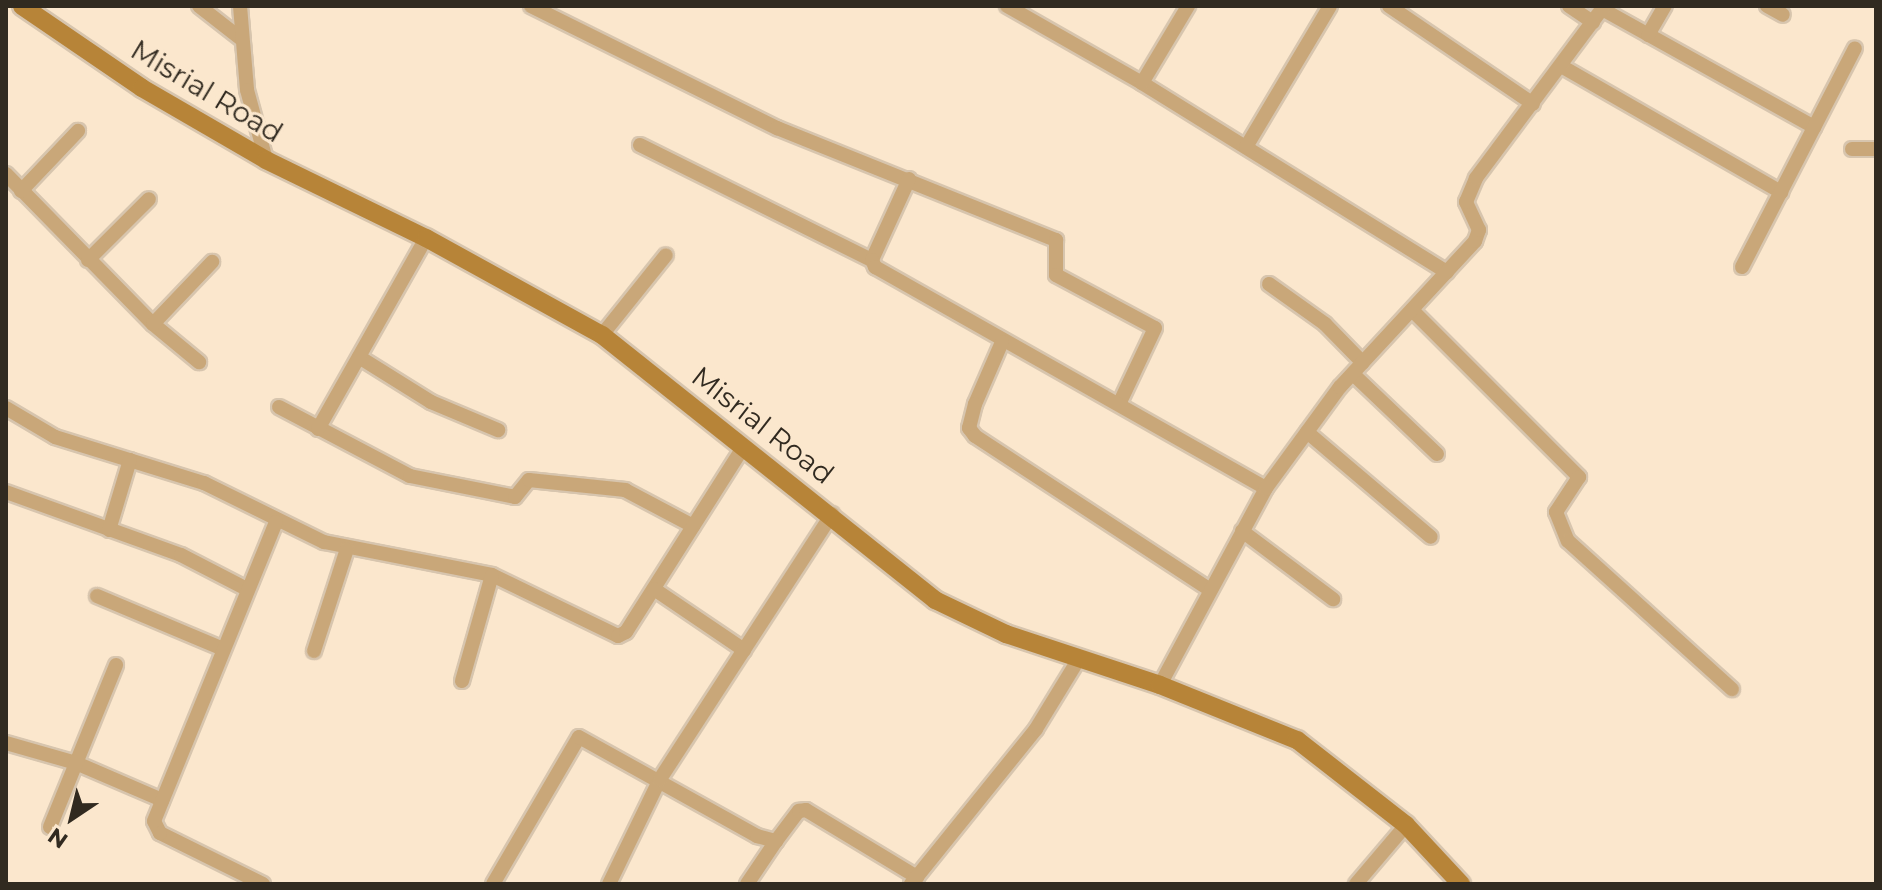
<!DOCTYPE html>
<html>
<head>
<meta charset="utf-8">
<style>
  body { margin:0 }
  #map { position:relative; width:1882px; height:890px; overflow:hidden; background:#fbe7cd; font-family:Montserrat,sans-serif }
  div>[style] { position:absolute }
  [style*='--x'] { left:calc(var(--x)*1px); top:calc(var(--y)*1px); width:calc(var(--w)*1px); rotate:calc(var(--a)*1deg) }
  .roads { filter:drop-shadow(2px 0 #d7c5ae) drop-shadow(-2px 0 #d7c5ae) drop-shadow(0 2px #d7c5ae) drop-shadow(0 -2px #d7c5ae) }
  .minor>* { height:14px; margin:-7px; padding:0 7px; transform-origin:7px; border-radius:7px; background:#c9a779 }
  .secondary>* { height:18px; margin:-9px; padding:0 9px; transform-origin:9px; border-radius:9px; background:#b78438 }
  span { translate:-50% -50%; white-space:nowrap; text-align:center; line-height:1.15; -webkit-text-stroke:6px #fbe7cd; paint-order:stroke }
  .street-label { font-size:28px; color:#312a20 }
  .frame { position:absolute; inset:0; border:8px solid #312a20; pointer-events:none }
  .north { position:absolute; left:32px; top:778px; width:80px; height:80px; -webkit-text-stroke:6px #fbe7cd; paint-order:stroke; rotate:215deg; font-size:22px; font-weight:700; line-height:32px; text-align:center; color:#312a20 }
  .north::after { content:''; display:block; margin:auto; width:28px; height:36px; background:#312a20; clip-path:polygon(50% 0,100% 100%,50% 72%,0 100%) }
</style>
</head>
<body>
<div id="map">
  <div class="roads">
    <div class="minor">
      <i style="--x:199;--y:6;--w:52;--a:38"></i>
      <i style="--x:240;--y:6;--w:84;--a:85.2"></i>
      <i style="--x:247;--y:90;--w:73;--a:74.8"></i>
      <i style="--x:531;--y:6;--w:275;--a:26.4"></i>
      <i style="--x:777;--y:128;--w:301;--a:21.9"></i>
      <i style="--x:1056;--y:240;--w:35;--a:90"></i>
      <i style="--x:1056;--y:275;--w:112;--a:28.2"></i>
      <i style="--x:1155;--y:328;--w:84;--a:115.3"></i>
      <i style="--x:1007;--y:6;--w:155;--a:29.7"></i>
      <i style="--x:1142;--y:83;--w:359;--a:31.8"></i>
      <i style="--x:1389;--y:6;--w:174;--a:34.2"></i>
      <i style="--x:1569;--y:6;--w:29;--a:34"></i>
      <i style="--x:1767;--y:6;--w:18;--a:29"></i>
      <i style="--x:1602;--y:9;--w:243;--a:29.1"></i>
      <i style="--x:1648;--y:35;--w:34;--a:-60"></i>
      <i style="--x:1561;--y:66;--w:254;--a:29.8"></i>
      <i style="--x:1142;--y:83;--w:90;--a:-59.1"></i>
      <i style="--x:640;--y:145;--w:259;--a:26.4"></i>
      <i style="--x:1246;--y:147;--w:164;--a:-59.2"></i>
      <i style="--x:1852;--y:149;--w:24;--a:0"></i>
      <i style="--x:6;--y:174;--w:210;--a:45.6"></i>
      <i style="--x:153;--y:324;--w:60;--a:39.6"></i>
      <i style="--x:909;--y:179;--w:89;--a:114.6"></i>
      <i style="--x:872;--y:260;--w:8;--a:67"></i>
      <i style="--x:875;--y:267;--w:449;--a:29.5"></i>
      <i style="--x:21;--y:191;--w:83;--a:-46.5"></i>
      <i style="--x:88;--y:260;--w:86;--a:-45"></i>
      <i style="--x:1742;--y:267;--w:246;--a:-62.7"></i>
      <i style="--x:1269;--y:284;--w:69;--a:35.5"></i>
      <i style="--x:1325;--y:324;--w:54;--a:45.7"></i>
      <i style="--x:1413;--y:311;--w:235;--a:45"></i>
      <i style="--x:1579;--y:477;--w:42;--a:123.3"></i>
      <i style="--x:1556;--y:512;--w:31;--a:68"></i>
      <i style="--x:1568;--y:541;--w:221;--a:42.1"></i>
      <i style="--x:153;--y:324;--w:86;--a:-46.4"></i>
      <i style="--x:602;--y:335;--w:102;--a:-51.3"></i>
      <i style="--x:1002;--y:342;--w:68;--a:113.5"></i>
      <i style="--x:975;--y:404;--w:25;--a:104"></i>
      <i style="--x:969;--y:428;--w:10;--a:53"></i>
      <i style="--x:975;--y:436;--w:281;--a:33.2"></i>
      <i style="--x:359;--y:357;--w:85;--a:32"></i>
      <i style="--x:431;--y:402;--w:73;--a:22.7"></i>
      <i style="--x:1353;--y:374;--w:116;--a:43.6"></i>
      <i style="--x:279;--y:407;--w:148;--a:27.8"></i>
      <i style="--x:410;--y:476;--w:107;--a:11.3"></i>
      <i style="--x:515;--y:497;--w:22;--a:-51"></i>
      <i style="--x:529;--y:480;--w:97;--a:5.9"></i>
      <i style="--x:625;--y:490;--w:77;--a:27.9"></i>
      <i style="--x:6;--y:408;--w:57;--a:30.6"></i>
      <i style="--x:55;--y:437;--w:156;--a:17.2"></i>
      <i style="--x:204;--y:483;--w:134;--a:26.2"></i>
      <i style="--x:324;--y:542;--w:171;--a:11.1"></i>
      <i style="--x:492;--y:575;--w:140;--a:25.8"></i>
      <i style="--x:618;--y:636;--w:9;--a:-27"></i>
      <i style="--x:626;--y:632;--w:220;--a:-57.6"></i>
      <i style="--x:318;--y:429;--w:219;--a:-60.5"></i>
      <i style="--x:1307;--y:432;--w:162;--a:40.3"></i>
      <i style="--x:6;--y:492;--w:186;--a:19.8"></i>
      <i style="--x:181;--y:555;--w:74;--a:27.3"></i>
      <i style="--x:109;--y:530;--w:73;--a:-73.3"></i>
      <i style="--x:1242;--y:531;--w:114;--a:36.8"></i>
      <i style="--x:654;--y:589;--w:109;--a:34.1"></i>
      <i style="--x:97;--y:596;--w:137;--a:22.8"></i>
      <i style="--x:314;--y:651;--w:107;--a:-72.1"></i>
      <i style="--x:462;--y:681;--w:110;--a:-74.2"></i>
      <i style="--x:1160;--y:685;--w:224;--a:-61.7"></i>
      <i style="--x:1266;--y:488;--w:125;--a:-53.8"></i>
      <i style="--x:1340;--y:387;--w:199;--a:-47.2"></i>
      <i style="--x:1475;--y:241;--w:12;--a:-70"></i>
      <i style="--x:1479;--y:230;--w:31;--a:-115"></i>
      <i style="--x:1466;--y:202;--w:26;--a:-67"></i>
      <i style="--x:1476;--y:178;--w:214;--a:-53.3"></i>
      <i style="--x:6;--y:743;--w:73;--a:15.9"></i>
      <i style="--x:76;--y:763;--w:94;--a:23.3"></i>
      <i style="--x:50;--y:827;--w:175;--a:-67.8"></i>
      <i style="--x:263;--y:884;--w:115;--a:-153.7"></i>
      <i style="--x:160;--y:833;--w:13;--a:-117"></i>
      <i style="--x:154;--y:821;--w:323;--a:-67.8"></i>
      <i style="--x:493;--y:884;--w:170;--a:-59.7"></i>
      <i style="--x:579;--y:737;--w:204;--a:29.1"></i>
      <i style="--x:757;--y:836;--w:20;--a:15"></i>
      <i style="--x:776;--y:841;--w:38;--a:-53"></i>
      <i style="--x:799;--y:811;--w:7;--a:-8"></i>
      <i style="--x:806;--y:810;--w:130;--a:31.1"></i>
      <i style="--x:609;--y:884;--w:117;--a:-64.1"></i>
      <i style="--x:660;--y:779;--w:316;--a:-57"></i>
      <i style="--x:747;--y:884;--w:52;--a:-56"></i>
      <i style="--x:911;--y:884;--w:199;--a:-51.1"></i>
      <i style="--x:1036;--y:729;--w:84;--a:-58.6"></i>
      <i style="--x:1356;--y:884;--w:77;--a:-49.7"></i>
    </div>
    <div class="secondary">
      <i style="--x:22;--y:6;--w:145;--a:34.3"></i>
      <i style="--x:142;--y:88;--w:143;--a:30.1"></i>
      <i style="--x:266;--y:160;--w:178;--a:26"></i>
      <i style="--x:426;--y:238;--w:201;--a:28.9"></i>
      <i style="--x:602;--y:335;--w:426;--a:38.5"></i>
      <i style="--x:935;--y:600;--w:79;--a:25.6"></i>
      <i style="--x:1006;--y:634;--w:162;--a:18.3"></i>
      <i style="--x:1160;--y:685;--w:148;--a:21.9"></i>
      <i style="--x:1297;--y:740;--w:138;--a:37.9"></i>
      <i style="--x:1406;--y:825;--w:81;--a:47"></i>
    </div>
  </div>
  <div class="street-label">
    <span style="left:207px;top:91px;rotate:31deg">Misrial Road</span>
    <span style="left:763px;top:425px;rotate:38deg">Misrial Road</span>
  </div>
  <div class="frame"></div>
  <div class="north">N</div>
</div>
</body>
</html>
